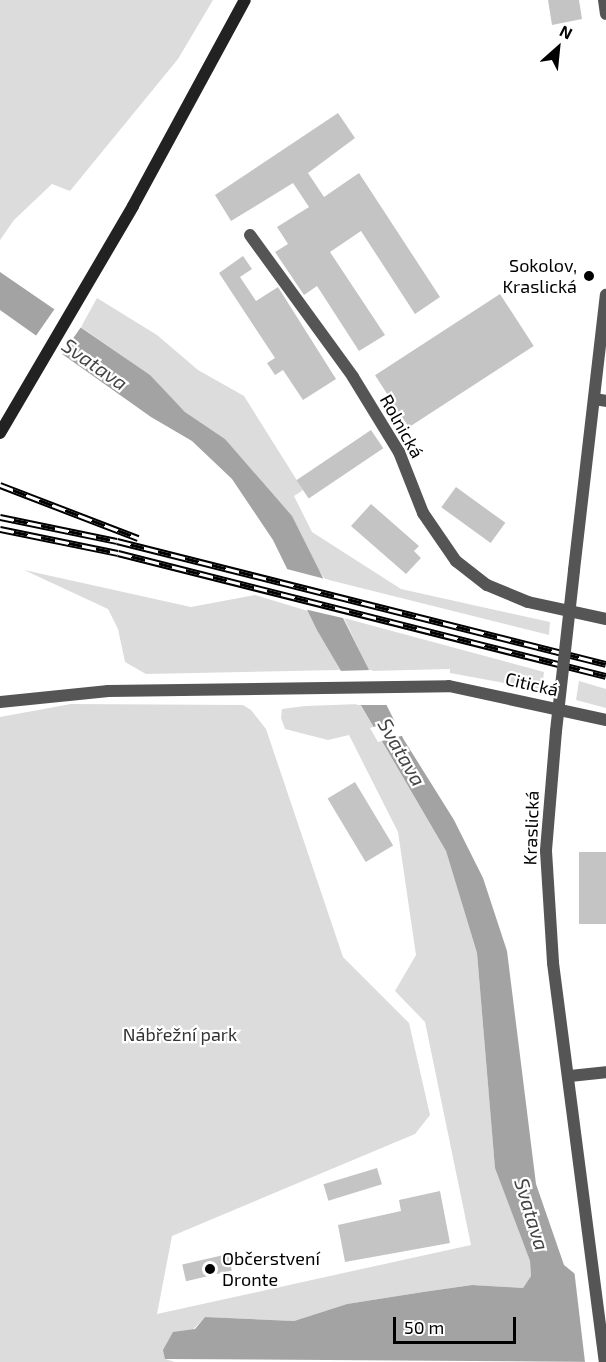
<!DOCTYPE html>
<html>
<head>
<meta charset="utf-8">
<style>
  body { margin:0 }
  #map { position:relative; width:606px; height:1362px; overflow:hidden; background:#fff; font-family:"Exo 2",sans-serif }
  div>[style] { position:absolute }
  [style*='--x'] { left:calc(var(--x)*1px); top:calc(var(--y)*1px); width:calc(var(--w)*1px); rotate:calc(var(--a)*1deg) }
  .green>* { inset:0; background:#dcdcdc }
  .water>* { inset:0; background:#a3a3a3 }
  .pier>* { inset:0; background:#fff; transform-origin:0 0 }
  .building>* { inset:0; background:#c4c4c4; transform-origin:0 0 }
  .minor>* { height:12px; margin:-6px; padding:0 6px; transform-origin:6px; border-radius:6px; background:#555 }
  .tertiary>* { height:12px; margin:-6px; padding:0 6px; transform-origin:6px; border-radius:6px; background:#555 }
  .secondary>* { height:12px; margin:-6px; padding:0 6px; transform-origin:6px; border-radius:6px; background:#222 }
  .rail>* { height:7px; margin-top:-3.5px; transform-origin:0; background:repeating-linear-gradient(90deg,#fff 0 14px,#000 0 28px); box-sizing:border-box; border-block:2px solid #000 }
  .tertiary-bridge>* { height:12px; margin:-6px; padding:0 6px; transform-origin:6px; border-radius:6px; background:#555 }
  .dots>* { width:16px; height:16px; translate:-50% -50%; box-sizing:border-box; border:3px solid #fff; border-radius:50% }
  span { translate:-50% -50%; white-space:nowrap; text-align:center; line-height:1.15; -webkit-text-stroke:4.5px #fff; paint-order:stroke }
  .poi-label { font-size:18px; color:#000 }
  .right { translate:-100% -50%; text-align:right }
  .left { translate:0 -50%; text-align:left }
  .street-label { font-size:18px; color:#000 }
  .park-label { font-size:18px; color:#333 }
  .water-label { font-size:20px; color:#444; font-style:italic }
  .north { position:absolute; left:528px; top:18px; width:60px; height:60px; -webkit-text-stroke:4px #fff; paint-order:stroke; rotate:27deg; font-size:16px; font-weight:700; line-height:24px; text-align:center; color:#000 }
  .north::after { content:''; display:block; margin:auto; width:21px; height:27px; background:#000; clip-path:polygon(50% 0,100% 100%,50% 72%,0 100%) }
  .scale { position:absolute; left:393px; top:1317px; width:123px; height:27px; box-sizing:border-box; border:3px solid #000; border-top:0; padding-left:8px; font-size:18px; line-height:21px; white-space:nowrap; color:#000; -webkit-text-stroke:4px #fff; paint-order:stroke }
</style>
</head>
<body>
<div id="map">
  <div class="green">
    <i style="clip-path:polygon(0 0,213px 0,178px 59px,70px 191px,52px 184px,14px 220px,0 240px)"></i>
    <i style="clip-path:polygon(97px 298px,157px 335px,198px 370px,244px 396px,303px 490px,294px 496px,312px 532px,401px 589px,550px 622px,549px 635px,325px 579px,225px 439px,185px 412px,148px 374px,81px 327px)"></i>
    <i style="clip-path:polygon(24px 570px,191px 607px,255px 595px,308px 611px,340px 670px,146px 674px,125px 662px,118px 629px,108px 609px)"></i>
    <i style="clip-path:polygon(344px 618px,544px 672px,542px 690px,450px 673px,450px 669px,369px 671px)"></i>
    <i style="clip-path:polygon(579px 681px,606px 689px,606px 708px,576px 700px)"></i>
    <i style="clip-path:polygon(71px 704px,243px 705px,251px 710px,266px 729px,343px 957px,409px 1023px,430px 1115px,415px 1134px,172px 1236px,157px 1314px,471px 1245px,425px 1022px,395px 991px,416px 955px,398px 832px,349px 735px,328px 740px,285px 729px,281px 718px,282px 709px,305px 706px,360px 704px,446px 851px,477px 953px,495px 1167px,530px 1261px,531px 1276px,523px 1288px,472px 1285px,423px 1292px,347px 1304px,294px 1321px,205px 1317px,165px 1359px,175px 1362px,0 1362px,0 717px)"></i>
  </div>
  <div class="water">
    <i style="clip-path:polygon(0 272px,150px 375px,185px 412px,225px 439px,292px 516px,404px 740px,454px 820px,483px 878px,507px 951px,536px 1184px,564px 1265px,606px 1299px,606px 1362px,165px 1359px,163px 1350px,173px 1332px,195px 1329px,205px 1317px,294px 1321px,347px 1304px,423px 1292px,472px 1285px,523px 1288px,531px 1276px,530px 1261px,495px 1168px,477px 953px,446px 851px,317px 630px,273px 540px,232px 479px,192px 441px,151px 417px,0 310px)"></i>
  </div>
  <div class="pier">
    <i style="left:56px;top:307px;width:32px;height:38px;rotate:35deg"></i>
    <i style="clip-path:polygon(283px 568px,329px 580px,347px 619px,304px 609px)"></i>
    <i style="clip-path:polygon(372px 670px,390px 705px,357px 705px,337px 671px)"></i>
    <i style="clip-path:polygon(397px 720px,405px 735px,378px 742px,370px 728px)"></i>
    <i style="clip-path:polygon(574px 1269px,606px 1295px,606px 1362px,585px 1362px)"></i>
  </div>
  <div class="building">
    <i style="clip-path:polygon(548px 0,579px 0,582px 19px,552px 25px)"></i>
    <i style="clip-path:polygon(338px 113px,355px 138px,308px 173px,324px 197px,359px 173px,440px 297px,415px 314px,361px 231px,330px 252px,385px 335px,359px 351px,317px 286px,304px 295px,275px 252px,288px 244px,277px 227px,309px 207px,293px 183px,231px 221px,215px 195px)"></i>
    <i style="clip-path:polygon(243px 256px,252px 269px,240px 277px,256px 301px,278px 287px,336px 379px,303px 400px,283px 370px,275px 375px,267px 363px,275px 358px,219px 273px)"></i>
    <i style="left:500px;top:294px;width:62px;height:149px;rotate:57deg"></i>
    <i style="left:371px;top:430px;width:22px;height:90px;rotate:56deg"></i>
    <i style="left:456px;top:487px;width:61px;height:25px;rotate:36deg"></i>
    <i style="clip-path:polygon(371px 504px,419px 546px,414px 551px,421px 558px,406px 574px,351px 526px)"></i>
    <i style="left:355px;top:782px;width:74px;height:32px;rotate:59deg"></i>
    <i style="left:606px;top:852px;width:72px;height:27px;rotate:90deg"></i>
    <i style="left:377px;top:1168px;width:17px;height:56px;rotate:73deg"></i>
    <i style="clip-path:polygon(440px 1191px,450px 1243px,345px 1262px,338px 1225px,401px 1211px,399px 1200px)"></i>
    <i style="left:228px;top:1254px;width:17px;height:47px;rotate:77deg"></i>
  </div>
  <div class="minor">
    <i style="--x:250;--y:235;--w:175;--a:54"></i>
    <i style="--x:353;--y:377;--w:88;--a:58.5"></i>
    <i style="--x:399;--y:452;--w:66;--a:68.5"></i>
    <i style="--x:423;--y:513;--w:58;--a:55.5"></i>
    <i style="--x:456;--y:561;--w:39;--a:38"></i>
    <i style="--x:487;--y:585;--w:44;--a:22.5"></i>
    <i style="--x:528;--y:602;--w:80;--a:12.3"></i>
    <i style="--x:594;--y:399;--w:12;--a:9"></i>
  </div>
  <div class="tertiary">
    <i style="--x:604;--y:0;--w:14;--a:82"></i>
    <i style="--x:574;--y:570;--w:277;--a:-83.4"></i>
    <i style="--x:0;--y:702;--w:109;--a:-5.8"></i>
    <i style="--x:108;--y:691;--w:341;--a:-0.8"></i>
    <i style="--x:449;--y:686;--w:161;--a:12.2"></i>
    <i style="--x:556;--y:731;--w:120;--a:94.8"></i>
    <i style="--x:546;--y:851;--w:112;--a:86.4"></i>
    <i style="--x:553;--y:963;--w:402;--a:82.6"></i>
    <i style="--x:570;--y:1076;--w:36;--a:-6"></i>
  </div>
  <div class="secondary">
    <i style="--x:0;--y:433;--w:263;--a:-59.6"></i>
    <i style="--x:133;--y:206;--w:234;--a:-61.5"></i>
  </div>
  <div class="rail">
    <i style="--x:0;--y:485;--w:148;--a:21"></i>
    <i style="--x:0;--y:517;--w:119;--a:11.6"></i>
    <i style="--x:117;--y:541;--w:504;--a:14.12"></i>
    <i style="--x:0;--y:529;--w:120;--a:11.5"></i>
    <i style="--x:118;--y:553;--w:503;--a:14.15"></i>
  </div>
  <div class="tertiary-bridge">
    <i style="--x:556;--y:731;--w:162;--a:-83.6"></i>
  </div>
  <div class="dots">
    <i style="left:589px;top:276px;background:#000"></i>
    <i style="left:210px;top:1269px;background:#000"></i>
  </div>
  <div class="poi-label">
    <span class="right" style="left:577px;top:276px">Sokolov,<br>Kraslická</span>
    <span class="left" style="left:222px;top:1269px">Občerstvení<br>Dronte</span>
  </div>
  <div class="street-label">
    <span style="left:402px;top:426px;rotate:61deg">Rolnická</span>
    <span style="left:532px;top:684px;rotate:13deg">Citická</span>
    <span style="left:531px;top:828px;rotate:-88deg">Kraslická</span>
  </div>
  <div class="park-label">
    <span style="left:180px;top:1034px">Nábřežní park</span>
  </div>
  <div class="water-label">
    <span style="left:95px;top:364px;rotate:35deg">Svatava</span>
    <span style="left:402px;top:752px;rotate:60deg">Svatava</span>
    <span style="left:532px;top:1214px;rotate:73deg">Svatava</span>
  </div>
  <div class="north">N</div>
  <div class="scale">50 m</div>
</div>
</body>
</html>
